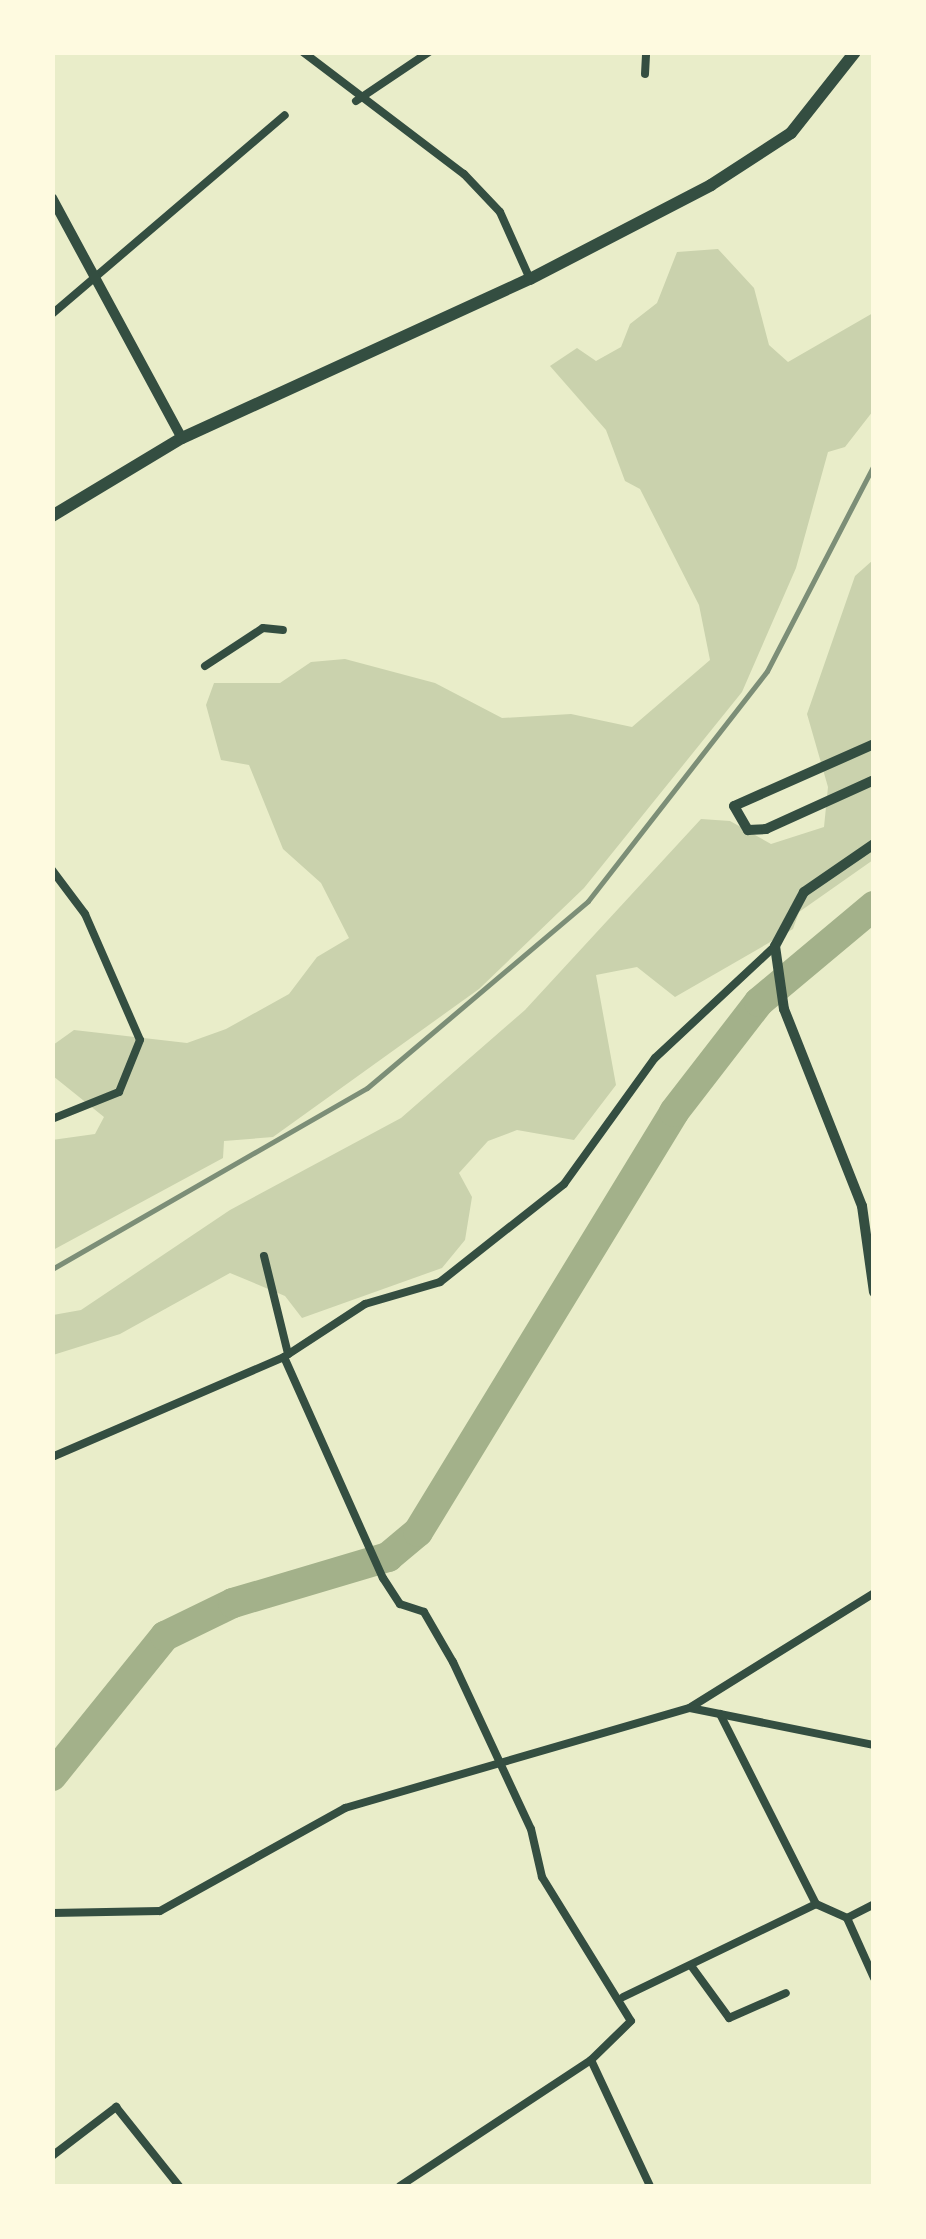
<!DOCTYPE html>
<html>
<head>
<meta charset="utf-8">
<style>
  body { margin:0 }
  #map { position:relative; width:926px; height:2239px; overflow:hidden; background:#e9edc9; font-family:Roboto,sans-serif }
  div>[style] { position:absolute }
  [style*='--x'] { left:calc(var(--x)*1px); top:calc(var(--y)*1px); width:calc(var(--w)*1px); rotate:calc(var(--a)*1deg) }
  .green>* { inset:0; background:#cad2ad }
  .river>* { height:30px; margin:-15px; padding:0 15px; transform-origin:15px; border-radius:15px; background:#a3b18a }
  .minor>* { height:8px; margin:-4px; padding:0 4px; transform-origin:4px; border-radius:4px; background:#344e41 }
  .tertiary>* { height:10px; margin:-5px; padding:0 5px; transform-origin:5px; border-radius:5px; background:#344e41 }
  .primary>* { height:12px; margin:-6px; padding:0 6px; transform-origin:6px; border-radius:6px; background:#344e41 }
  .rail>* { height:5px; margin:-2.5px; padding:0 2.5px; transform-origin:2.5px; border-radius:2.5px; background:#7c8e77 }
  span { translate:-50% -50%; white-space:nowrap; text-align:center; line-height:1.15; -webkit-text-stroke:8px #fefae0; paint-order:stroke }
  .frame { position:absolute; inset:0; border:55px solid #fefae0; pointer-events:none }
</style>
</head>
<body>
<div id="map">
  <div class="green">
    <i style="clip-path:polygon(718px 249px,754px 288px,769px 345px,788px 362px,873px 313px,873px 411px,845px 447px,828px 452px,796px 568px,742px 692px,584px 888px,479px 989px,273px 1137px,224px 1141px,223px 1158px,53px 1250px,52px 1140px,95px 1134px,104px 1117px,53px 1076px,53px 1045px,74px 1030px,187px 1043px,226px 1029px,289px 994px,317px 957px,349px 938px,321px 883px,283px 849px,249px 765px,221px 760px,206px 705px,214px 683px,280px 683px,311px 662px,345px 659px,435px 683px,502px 718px,571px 714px,632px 727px,710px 660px,699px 605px,640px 489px,625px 481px,606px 430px,550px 366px,577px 348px,596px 361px,621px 347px,630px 324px,657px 303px,677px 252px)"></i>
    <i style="clip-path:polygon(873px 560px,873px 860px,799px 912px,793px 929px,675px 997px,637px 967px,596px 975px,616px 1085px,574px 1140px,517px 1130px,488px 1141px,459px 1173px,472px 1197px,465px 1240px,442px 1268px,302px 1318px,285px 1296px,230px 1273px,120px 1334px,53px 1355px,53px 1315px,81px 1310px,230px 1210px,401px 1118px,525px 1010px,701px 819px,730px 821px,771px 844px,824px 827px,828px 787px,807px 714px,855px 576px)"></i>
  </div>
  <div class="river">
    <i style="--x:52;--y:1776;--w:180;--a:-51.1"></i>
    <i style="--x:165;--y:1636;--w:76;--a:-25.9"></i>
    <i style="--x:233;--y:1603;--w:162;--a:-16.5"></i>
    <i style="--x:388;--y:1557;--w:39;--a:-40"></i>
    <i style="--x:418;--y:1532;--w:492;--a:-58.6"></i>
    <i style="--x:674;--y:1112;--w:139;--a:-52.3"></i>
    <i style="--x:759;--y:1002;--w:150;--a:-39.9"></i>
  </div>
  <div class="minor">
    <i style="--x:303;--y:52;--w:202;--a:37.2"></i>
    <i style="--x:464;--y:174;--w:52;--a:46.5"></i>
    <i style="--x:500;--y:212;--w:73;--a:65.9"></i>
    <i style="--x:645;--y:74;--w:22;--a:-87"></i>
    <i style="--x:356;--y:101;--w:88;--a:-33.9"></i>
    <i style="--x:52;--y:314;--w:306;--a:-40.5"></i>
    <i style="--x:205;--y:666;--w:69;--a:-33.2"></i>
    <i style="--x:263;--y:628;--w:20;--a:6"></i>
    <i style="--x:52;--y:870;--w:55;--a:53.1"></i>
    <i style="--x:85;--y:914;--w:137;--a:66.4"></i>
    <i style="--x:140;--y:1040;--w:56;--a:112"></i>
    <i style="--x:119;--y:1092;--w:72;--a:158.1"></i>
    <i style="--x:264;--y:1256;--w:101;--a:76.2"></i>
    <i style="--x:284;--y:1357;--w:242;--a:65.9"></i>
    <i style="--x:383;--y:1578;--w:31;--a:57"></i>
    <i style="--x:400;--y:1604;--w:25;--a:18"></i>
    <i style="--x:424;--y:1612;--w:58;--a:59.9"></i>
    <i style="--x:453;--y:1662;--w:184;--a:65"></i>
    <i style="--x:531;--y:1829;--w:49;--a:77.1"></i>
    <i style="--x:542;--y:1877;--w:169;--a:58.3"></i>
    <i style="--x:631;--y:2021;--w:56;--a:135.7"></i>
    <i style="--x:591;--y:2060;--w:229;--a:146.6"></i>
    <i style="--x:52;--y:1457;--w:253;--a:-23.3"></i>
    <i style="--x:284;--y:1357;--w:97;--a:-33.2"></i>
    <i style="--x:365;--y:1304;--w:78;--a:-16.3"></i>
    <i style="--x:440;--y:1282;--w:158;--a:-38.3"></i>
    <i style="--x:564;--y:1184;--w:155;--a:-54.2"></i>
    <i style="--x:655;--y:1058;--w:164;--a:-43"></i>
    <i style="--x:691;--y:1707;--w:216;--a:-31.9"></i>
    <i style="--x:720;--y:1714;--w:213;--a:63.2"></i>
    <i style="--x:52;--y:1913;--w:108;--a:-1.1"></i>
    <i style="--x:160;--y:1911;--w:212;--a:-29.1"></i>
    <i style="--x:345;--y:1808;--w:359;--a:-16.2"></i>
    <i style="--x:690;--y:1708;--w:188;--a:11.4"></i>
    <i style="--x:847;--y:1918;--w:30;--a:-27"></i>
    <i style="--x:692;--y:1967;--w:63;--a:54"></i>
    <i style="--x:729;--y:2018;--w:62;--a:-23.7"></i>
    <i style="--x:623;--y:1997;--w:214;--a:-25.7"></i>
    <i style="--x:816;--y:1904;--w:34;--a:24"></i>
    <i style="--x:847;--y:1918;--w:66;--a:65.8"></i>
    <i style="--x:591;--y:2060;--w:139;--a:64.9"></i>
    <i style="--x:52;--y:2156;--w:81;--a:-37.4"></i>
    <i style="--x:116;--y:2107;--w:101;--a:51.4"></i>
  </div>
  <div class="tertiary">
    <i style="--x:52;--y:198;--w:273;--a:61.6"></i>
    <i style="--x:874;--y:744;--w:153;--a:156.1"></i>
    <i style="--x:734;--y:806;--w:28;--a:60"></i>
    <i style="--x:748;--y:830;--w:18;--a:-3"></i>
    <i style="--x:766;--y:829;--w:119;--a:-24.4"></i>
    <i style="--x:874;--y:844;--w:85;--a:145.6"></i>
    <i style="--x:804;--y:892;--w:61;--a:118.2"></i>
    <i style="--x:775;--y:946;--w:64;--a:81.9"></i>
    <i style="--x:784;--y:1009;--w:212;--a:68.4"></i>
    <i style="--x:862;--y:1206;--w:87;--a:82.1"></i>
  </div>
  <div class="primary">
    <i style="--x:52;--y:516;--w:152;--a:-31"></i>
    <i style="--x:182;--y:438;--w:383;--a:-24.6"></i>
    <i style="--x:530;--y:279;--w:204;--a:-27.4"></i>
    <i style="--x:711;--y:185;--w:95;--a:-33"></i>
    <i style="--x:791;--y:133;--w:103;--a:-51.7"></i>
  </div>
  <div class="rail">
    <i style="--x:52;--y:1269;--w:363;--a:-29.9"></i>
    <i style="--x:367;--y:1088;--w:289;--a:-40.2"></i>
    <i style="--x:588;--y:901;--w:291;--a:-52.1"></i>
    <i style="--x:767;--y:671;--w:232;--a:-62.6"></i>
  </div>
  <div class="frame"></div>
</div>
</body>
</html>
